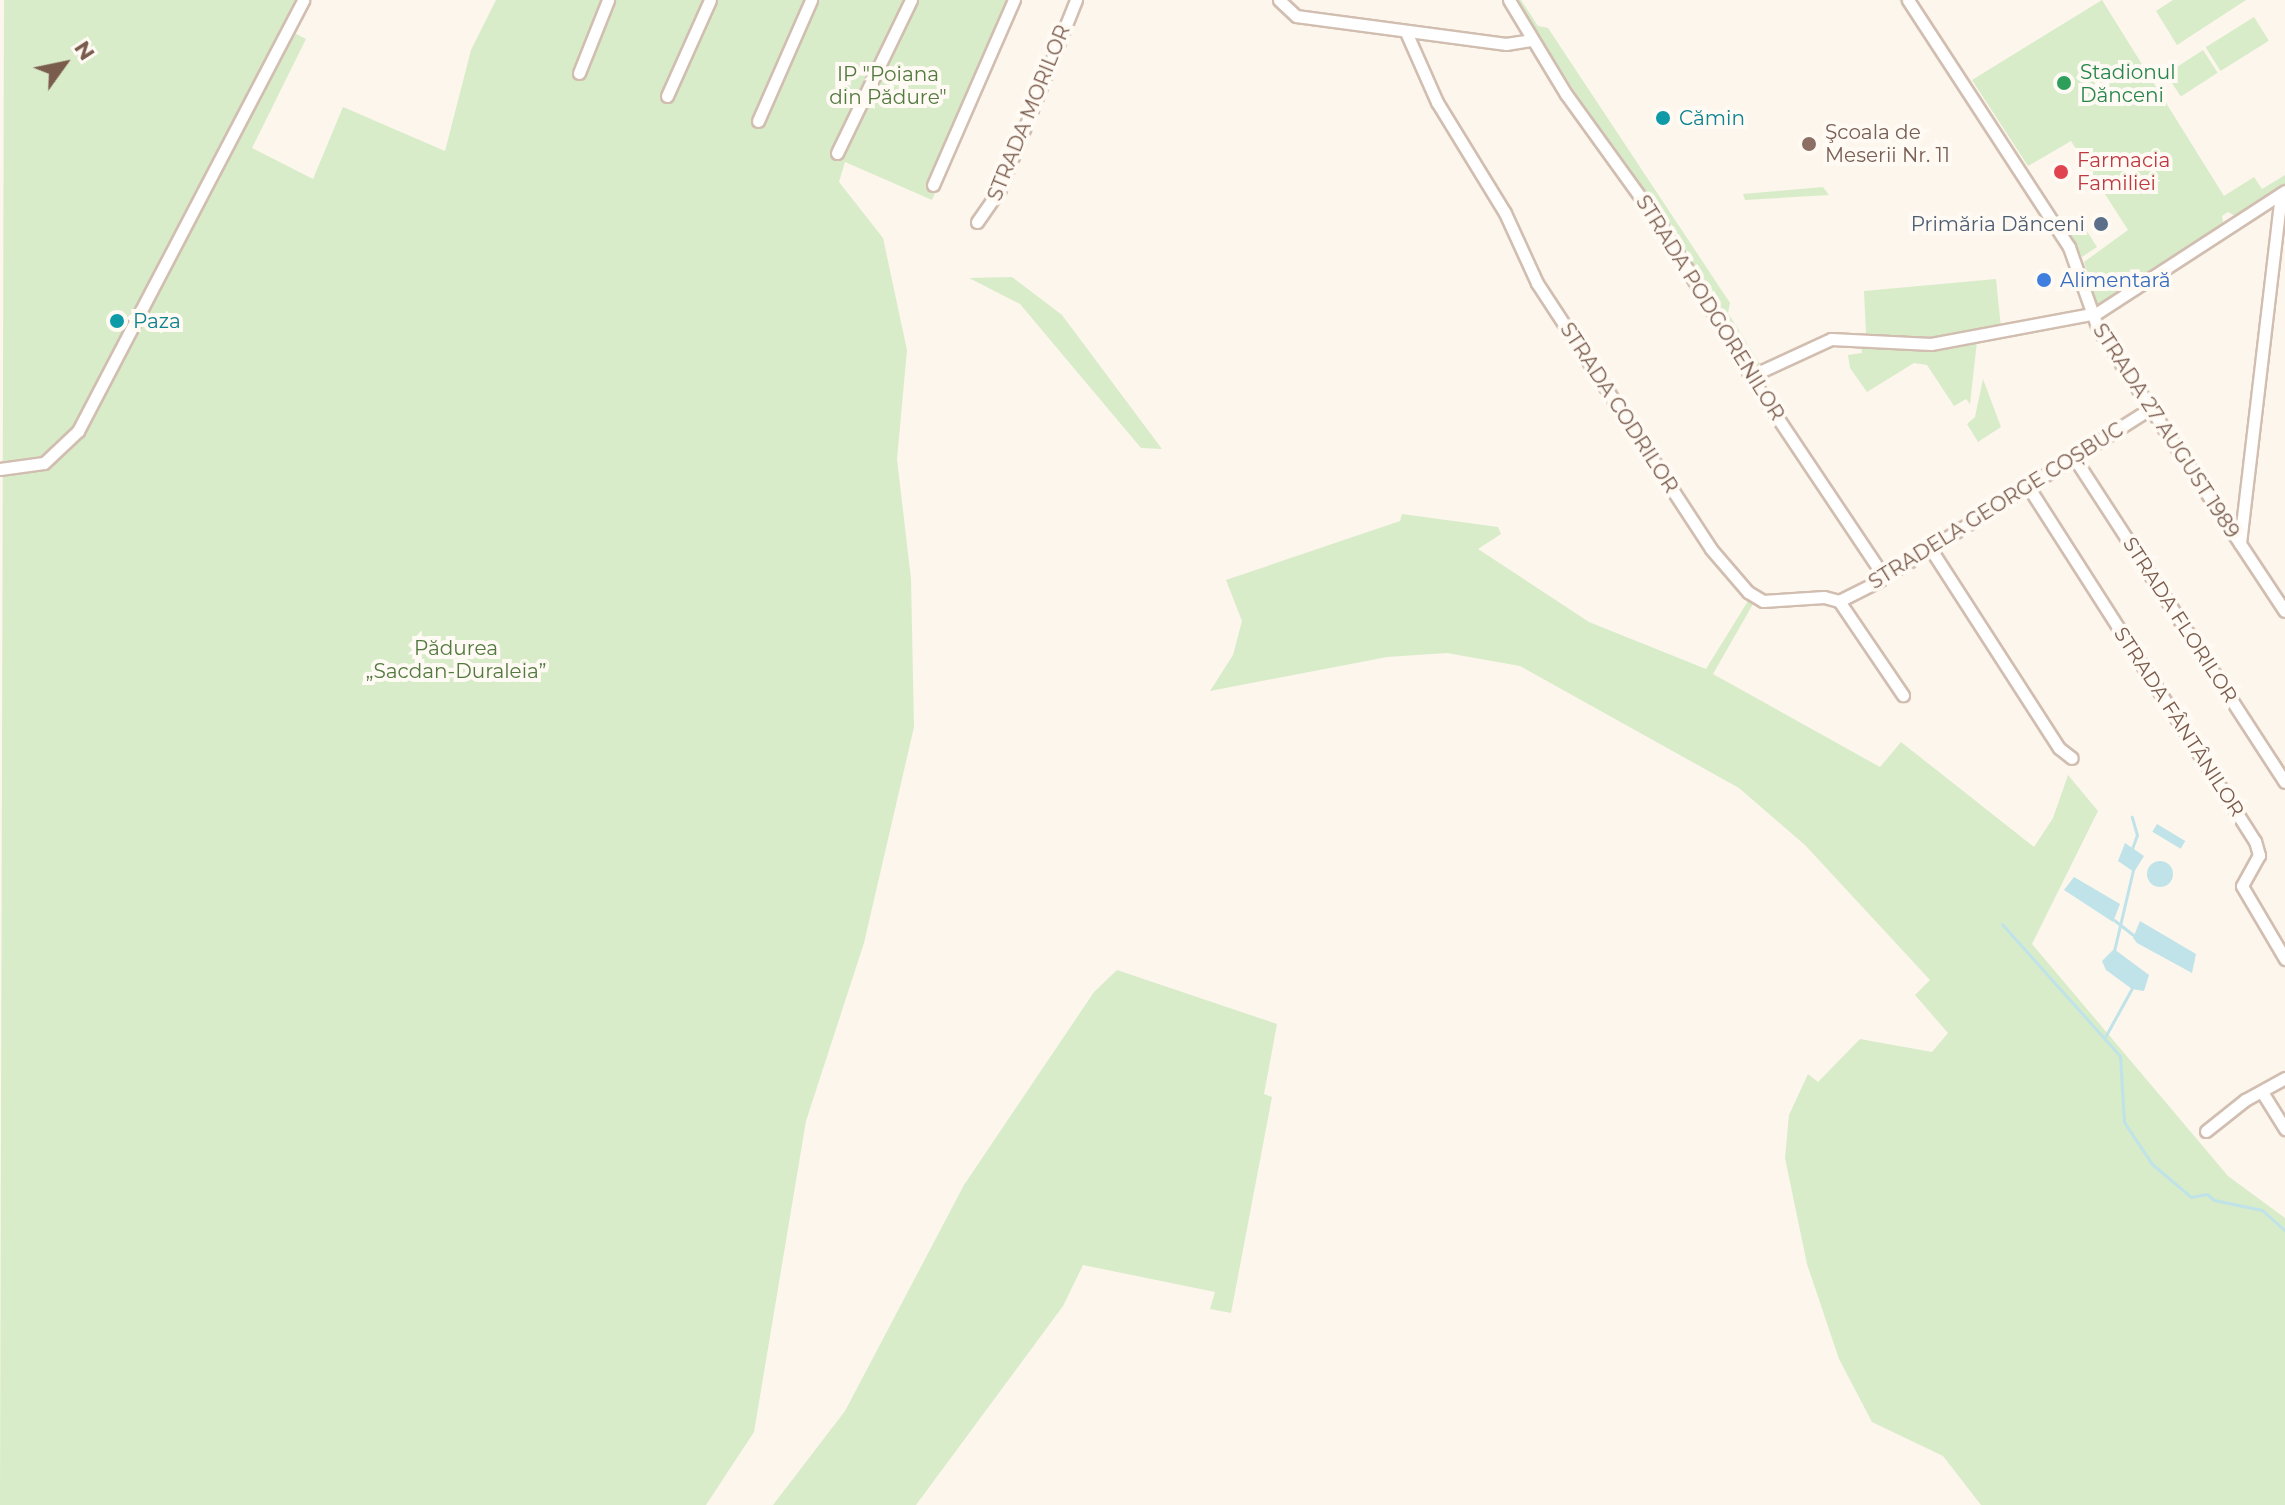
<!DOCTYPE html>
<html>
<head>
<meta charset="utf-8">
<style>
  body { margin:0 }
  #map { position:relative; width:2285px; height:1505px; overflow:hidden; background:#fdf6ec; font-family:Montserrat,sans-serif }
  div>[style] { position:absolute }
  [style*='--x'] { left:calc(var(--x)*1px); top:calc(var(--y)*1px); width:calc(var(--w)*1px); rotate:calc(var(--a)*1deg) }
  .green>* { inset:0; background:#d8ecc9; transform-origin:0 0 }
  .water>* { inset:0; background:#bfe3e8; transform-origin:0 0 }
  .round { border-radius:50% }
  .stream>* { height:3px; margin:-1.5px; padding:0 1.5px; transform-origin:1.5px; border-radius:1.5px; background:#bfe3e8 }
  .roads { filter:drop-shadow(2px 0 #d1beb0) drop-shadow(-2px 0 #d1beb0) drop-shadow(0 2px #d1beb0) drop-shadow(0 -2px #d1beb0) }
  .minor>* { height:11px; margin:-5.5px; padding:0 5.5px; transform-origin:5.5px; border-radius:5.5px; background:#fff }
  .dots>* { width:22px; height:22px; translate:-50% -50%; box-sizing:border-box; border:4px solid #fffaf3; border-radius:50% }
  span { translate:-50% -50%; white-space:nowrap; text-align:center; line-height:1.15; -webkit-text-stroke:8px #fffaf3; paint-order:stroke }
  .leisure-label { font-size:20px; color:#27864d }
  .left { translate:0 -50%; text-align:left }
  .park-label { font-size:20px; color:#537a41 }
  .street-label { font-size:20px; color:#7a5c4d }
  .culture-label { font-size:20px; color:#0d838f }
  .education-label { font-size:20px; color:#785e54 }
  .health-label { font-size:20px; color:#be3a42 }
  .service-label { font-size:20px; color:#4e5e75 }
  .right { translate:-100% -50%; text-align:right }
  .shop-label { font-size:20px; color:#366cbe }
  .north { position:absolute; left:24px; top:24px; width:80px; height:80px; -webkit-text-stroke:6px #fffaf3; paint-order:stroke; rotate:57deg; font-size:22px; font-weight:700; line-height:32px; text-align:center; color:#7a5c4d }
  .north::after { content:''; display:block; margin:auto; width:28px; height:36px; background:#7a5c4d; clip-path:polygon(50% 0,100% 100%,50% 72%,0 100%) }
</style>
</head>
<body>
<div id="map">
  <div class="green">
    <i style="clip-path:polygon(4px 0,297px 0,283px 27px,306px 39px,252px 148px,313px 179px,343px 107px,445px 151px,471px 50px,496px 0,1018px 0,932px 200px,845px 162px,839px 182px,883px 238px,907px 350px,897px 459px,911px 579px,914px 727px,864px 943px,806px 1121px,754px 1432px,706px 1505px,0 1505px)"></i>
    <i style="clip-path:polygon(1515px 0,1521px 0,1538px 26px,1548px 28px,1730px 303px,1728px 313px,1760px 364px,1754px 367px)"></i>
    <i style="clip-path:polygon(1899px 0,1903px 0,2071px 261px)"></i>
    <i style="clip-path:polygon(2102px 0,2224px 196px,2254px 177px,2262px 189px,2285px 175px,2285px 186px,2237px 217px,2228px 212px,2222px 216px,2224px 226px,2098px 308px,2084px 262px,2128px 230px,2071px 141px,2028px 166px,1972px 80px)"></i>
    <i style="clip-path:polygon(2173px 0,2246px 0,2177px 45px,2156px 11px)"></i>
    <i style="left:2254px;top:17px;width:28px;height:57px;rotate:58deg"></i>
    <i style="left:2203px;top:50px;width:27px;height:44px;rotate:57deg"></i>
    <i style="clip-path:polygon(1823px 187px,1829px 195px,1745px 200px,1743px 194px)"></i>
    <i style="clip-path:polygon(2078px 217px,2097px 247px,2082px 257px,2066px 231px)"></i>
    <i style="clip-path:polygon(1012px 277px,1062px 315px,1162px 449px,1141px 448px,1020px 304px,969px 278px)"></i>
    <i style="clip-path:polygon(1996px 279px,2001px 328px,1922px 341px,1869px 338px,1866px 333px,1864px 291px)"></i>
    <i style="clip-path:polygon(1977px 341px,1970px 404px,1966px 399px,1954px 406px,1927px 365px,1914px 363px,1867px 392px,1850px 368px,1848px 355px,1862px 353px,1861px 345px,1924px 347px)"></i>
    <i style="clip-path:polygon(1983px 379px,2001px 427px,1978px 442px,1967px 424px,1975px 417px)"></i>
    <i style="clip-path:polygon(1402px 514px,1498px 527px,1501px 534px,1478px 549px,1589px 622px,1706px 669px,1748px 601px,1753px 604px,1713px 674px,1880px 767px,1901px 742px,2034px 847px,2053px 818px,2068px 775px,2098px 811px,2032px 944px,2228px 1176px,2285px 1218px,2285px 1505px,1981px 1505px,1943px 1456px,1872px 1422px,1839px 1359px,1807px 1264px,1785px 1158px,1789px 1115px,1808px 1074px,1818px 1082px,1860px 1039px,1932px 1052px,1948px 1033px,1915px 995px,1930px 980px,1805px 845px,1739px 788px,1520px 666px,1447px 653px,1387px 657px,1210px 691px,1233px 655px,1242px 621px,1226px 580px,1400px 521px)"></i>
    <i style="clip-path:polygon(1117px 970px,1277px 1024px,1264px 1094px,1272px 1097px,1231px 1313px,1210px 1309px,1215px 1292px,1083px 1265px,1063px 1306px,916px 1505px,773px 1505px,845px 1411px,964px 1185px,1094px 992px)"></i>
  </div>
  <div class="water">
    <i style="left:2157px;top:824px;width:33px;height:9px;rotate:31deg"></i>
    <i style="clip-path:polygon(2125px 843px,2144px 856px,2134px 872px,2118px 861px)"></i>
    <i class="round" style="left:2147px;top:861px;width:26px;height:26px"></i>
    <i style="clip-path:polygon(2074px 877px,2120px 904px,2113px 922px,2064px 890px)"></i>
    <i style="clip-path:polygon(2140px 921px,2196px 954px,2192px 973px,2137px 943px,2133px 938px)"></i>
    <i style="clip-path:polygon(2114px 949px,2149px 975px,2144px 991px,2132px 989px,2106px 970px,2102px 961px)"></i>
  </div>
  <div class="stream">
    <i style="--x:2130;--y:854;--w:20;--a:-70"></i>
    <i style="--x:2137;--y:835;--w:19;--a:-106"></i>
    <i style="--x:2114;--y:920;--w:24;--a:38"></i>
    <i style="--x:2002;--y:924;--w:177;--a:48.2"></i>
    <i style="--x:2120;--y:1056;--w:66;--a:86.5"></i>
    <i style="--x:2124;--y:1122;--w:50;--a:56.3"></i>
    <i style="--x:2152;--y:1164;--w:51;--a:40.2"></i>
    <i style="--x:2191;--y:1197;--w:16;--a:-11"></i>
    <i style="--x:2207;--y:1194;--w:9;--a:41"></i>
    <i style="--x:2214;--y:1200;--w:49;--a:11.8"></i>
    <i style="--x:2262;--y:1210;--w:31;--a:42"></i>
    <i style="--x:2114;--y:951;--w:83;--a:-76.8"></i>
    <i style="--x:2105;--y:1037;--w:56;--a:-61.1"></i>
  </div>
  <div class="roads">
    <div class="minor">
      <i style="--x:1279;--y:0;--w:23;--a:43"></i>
      <i style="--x:1296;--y:16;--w:212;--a:7.6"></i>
      <i style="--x:1506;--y:44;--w:25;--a:-9"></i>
      <i style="--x:1509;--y:0;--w:110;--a:58.8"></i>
      <i style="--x:1566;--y:94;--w:168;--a:54.2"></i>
      <i style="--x:1664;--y:230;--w:186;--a:59.3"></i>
      <i style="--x:1759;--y:390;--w:225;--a:56.2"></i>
      <i style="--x:1908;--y:0;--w:295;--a:56.9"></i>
      <i style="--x:2069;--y:247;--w:87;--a:70.5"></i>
      <i style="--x:2098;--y:329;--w:338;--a:56.5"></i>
      <i style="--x:1406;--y:32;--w:77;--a:66.1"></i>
      <i style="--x:1437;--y:102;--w:130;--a:58.5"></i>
      <i style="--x:1505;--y:213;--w:77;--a:65.4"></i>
      <i style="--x:1537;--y:283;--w:318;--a:56.8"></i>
      <i style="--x:1711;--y:549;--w:57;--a:49.3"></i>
      <i style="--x:1748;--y:592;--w:17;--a:31"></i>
      <i style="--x:1763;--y:601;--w:61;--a:-3.8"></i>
      <i style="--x:1824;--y:597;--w:16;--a:15"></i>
      <i style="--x:1839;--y:601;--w:114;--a:55.8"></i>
      <i style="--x:579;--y:73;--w:79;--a:-68.3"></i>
      <i style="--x:667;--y:96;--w:105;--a:-65.9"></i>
      <i style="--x:758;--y:121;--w:132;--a:-66.3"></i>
      <i style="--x:837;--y:153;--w:170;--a:-64.2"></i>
      <i style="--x:933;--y:185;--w:202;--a:-66.4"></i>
      <i style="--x:977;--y:222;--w:40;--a:-55.1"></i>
      <i style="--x:1000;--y:189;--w:204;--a:-68.1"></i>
      <i style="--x:1753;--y:375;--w:86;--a:-24.8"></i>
      <i style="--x:1831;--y:339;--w:100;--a:2.9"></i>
      <i style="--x:1931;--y:344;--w:169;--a:-10.6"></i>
      <i style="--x:2097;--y:313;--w:224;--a:-33"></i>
      <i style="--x:2075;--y:459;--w:385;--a:57"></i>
      <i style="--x:0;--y:469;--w:44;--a:-7.8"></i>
      <i style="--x:44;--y:463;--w:47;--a:-43.3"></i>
      <i style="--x:78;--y:431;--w:486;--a:-62.4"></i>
      <i style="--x:2029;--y:488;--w:419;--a:57.4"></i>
      <i style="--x:2255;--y:841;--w:15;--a:74"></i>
      <i style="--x:2259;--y:855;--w:35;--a:119"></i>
      <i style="--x:2242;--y:886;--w:85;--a:59.5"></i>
      <i style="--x:2240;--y:543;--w:351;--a:-83.3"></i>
      <i style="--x:1930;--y:548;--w:238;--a:57.2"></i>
      <i style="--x:2059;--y:748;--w:16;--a:38"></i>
      <i style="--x:1839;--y:601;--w:42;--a:-26.6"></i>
      <i style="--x:1877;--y:582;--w:325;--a:-32.4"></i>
      <i style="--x:2262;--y:1092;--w:44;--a:58.1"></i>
      <i style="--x:2206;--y:1131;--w:50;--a:-38.5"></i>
      <i style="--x:2245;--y:1100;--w:46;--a:-28.8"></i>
    </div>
  </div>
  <div class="dots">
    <i style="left:2064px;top:83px;background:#2e9e5b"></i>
    <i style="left:1663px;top:118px;background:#0f9aa8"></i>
    <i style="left:1809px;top:144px;background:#8d6e63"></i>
    <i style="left:2061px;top:172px;background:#e0444e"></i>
    <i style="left:2101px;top:224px;background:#5c6f8a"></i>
    <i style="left:2044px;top:280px;background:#3f7fe0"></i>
    <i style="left:117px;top:321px;background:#0f9aa8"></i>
  </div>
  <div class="leisure-label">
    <span class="left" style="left:2080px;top:84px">Stadionul<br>Dănceni</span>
  </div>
  <div class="park-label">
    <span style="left:888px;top:86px">IP "Poiana<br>din Pădure"</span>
    <span style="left:456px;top:660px">Pădurea<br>„Sacdan-Duraleia”</span>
  </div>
  <div class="street-label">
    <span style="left:1029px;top:113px;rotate:-68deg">STRADA MORILOR</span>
    <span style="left:1710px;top:308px;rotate:58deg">STRADA PODGORENILOR</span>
    <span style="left:1619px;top:408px;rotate:57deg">STRADA CODRILOR</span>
    <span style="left:2166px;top:431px;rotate:57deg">STRADA 27 AUGUST 1989</span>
    <span style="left:1996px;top:506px;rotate:-32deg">STRADELA GEORGE COȘBUC</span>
    <span style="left:2180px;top:620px;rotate:57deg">STRADA FLORILOR</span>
    <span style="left:2179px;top:722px;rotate:57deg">STRADA FÂNTÂNILOR</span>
  </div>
  <div class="culture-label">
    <span class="left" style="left:1679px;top:118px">Cămin</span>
    <span class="left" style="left:133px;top:321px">Paza</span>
  </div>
  <div class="education-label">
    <span class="left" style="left:1825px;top:144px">Şcoala de<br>Meserii Nr. 11</span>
  </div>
  <div class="health-label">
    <span class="left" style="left:2077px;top:172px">Farmacia<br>Familiei</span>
  </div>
  <div class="service-label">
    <span class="right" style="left:2085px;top:224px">Primăria Dănceni</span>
  </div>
  <div class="shop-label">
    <span class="left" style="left:2060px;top:280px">Alimentară</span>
  </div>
  <div class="north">N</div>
</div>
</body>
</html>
